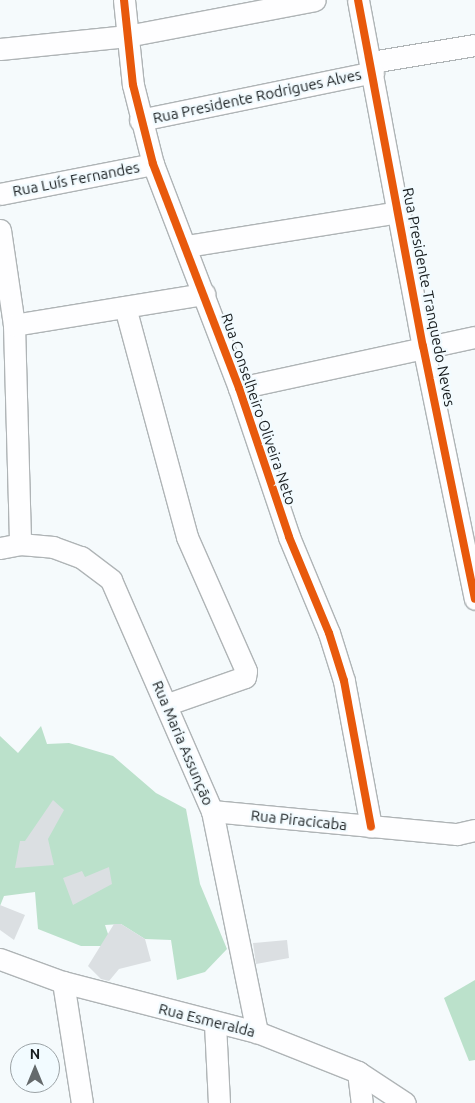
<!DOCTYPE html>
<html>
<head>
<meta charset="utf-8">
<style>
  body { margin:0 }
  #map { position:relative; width:475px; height:1103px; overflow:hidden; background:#f5fafc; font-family:Ubuntu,sans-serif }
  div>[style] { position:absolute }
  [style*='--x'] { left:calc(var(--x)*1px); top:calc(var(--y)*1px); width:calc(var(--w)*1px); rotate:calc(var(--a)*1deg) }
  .forest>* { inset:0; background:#bbe1cb }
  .building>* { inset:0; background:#dbdfe2 }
  .roads { filter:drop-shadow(1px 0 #afb4b6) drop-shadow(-1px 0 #afb4b6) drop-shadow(0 1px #afb4b6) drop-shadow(0 -1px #afb4b6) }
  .minor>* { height:21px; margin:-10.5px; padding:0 10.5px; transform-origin:10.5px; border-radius:10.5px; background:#fefeff }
  .cycleway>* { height:8px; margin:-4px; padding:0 4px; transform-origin:4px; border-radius:4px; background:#e8590c }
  span { translate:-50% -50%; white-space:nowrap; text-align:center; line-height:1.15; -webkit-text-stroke:4.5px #f2fbff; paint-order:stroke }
  .street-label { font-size:15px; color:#181d1f }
  .north { position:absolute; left:10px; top:1043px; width:50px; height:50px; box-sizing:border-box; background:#f2fbff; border:1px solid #9ba2a5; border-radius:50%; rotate:0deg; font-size:14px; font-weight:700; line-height:20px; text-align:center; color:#181d1f }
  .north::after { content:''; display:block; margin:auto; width:18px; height:22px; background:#656a6c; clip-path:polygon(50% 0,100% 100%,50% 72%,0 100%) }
</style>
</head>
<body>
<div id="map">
  <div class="forest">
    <i style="clip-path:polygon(41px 726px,47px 744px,69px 743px,113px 756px,156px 793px,186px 809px,200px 884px,227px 949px,205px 972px,177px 980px,171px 940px,145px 939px,121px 924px,105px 925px,112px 946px,81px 946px,38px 929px,35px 892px,4px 896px,0 906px,0 736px,18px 753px)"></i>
    <i style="clip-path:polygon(475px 980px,475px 1060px,469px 1061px,444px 998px)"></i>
  </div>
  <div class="building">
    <i style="clip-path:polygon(53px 800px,64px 810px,48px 839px,54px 865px,15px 868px,20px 841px,25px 841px)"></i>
    <i style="clip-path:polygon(109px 867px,112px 884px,73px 905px,63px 878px,82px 871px,85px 877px)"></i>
    <i style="clip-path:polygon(0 905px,25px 915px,14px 940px,0 930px)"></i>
    <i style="clip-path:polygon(114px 924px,121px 924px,145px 939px,151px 961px,119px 969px,109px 981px,101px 979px,88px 966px)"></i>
    <i style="clip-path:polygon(287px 940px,289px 958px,256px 964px,253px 943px)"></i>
  </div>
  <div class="roads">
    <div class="minor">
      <i style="--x:124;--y:0;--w:85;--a:84"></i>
      <i style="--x:133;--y:85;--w:81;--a:75.8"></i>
      <i style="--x:153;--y:164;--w:240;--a:69"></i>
      <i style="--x:239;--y:388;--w:157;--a:71.4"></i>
      <i style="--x:289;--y:537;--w:104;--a:67.4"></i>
      <i style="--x:329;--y:633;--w:50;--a:72.6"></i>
      <i style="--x:344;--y:681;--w:148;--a:79.5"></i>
      <i style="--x:358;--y:0;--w:352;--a:79.4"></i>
      <i style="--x:423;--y:346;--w:258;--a:78.4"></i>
      <i style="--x:0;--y:49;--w:128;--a:-5.8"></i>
      <i style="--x:127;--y:36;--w:191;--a:-10.8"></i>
      <i style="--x:371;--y:62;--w:105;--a:-9.3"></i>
      <i style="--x:140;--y:120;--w:238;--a:-11.6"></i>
      <i style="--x:0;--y:194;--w:156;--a:-11.1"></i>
      <i style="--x:0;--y:230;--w:96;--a:81.6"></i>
      <i style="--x:14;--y:325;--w:219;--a:88.4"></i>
      <i style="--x:187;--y:246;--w:216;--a:-9.1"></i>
      <i style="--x:125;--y:307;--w:238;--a:74.9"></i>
      <i style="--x:187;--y:537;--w:146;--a:66.2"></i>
      <i style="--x:246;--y:671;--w:6;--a:99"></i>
      <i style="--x:245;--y:677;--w:82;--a:160.7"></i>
      <i style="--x:14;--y:325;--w:193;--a:-9.3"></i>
      <i style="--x:239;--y:388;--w:241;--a:-12.2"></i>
      <i style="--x:0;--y:548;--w:20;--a:-11"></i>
      <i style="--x:20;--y:544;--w:33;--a:5"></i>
      <i style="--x:53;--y:547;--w:30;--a:20"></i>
      <i style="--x:81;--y:557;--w:38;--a:37"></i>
      <i style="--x:111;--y:580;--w:252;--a:66.4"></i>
      <i style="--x:212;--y:811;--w:226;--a:78.5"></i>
      <i style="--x:212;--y:811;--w:246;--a:5.4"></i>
      <i style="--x:457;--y:834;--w:18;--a:-13"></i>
      <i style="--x:0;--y:959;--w:67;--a:20.1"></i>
      <i style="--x:63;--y:982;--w:200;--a:14.5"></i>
      <i style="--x:257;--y:1032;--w:109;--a:21.6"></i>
      <i style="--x:358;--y:1072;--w:56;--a:33.4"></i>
      <i style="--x:63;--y:982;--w:122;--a:81.1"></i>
      <i style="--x:215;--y:1024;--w:79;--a:87.1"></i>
      <i style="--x:358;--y:1072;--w:31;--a:83"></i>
    </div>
  </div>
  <div class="cycleway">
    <i style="--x:124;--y:0;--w:85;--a:84"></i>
    <i style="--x:133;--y:85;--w:81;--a:75.8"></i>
    <i style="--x:153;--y:164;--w:240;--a:69"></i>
    <i style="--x:239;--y:388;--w:157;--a:71.4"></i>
    <i style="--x:289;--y:537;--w:104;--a:67.4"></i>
    <i style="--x:329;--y:633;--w:50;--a:72.6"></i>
    <i style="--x:344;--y:681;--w:148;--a:79.5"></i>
    <i style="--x:358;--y:0;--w:352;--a:79.4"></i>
    <i style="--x:423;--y:346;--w:258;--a:78.4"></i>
  </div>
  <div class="street-label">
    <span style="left:257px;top:96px;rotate:-12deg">Rua Presidente Rodrigues Alves</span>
    <span style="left:76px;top:179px;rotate:-11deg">Rua Luís Fernandes</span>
    <span style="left:429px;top:297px;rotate:79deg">Rua Presidente Tranquedo Neves</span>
    <span style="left:259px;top:409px;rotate:71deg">Rua Conselheiro Oliveira Neto</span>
    <span style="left:183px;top:743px;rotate:67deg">Rua Maria Assunção</span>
    <span style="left:299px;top:820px;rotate:6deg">Rua Piracicaba</span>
    <span style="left:207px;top:1020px;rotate:14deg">Rua Esmeralda</span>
  </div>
  <div class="north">N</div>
</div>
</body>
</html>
